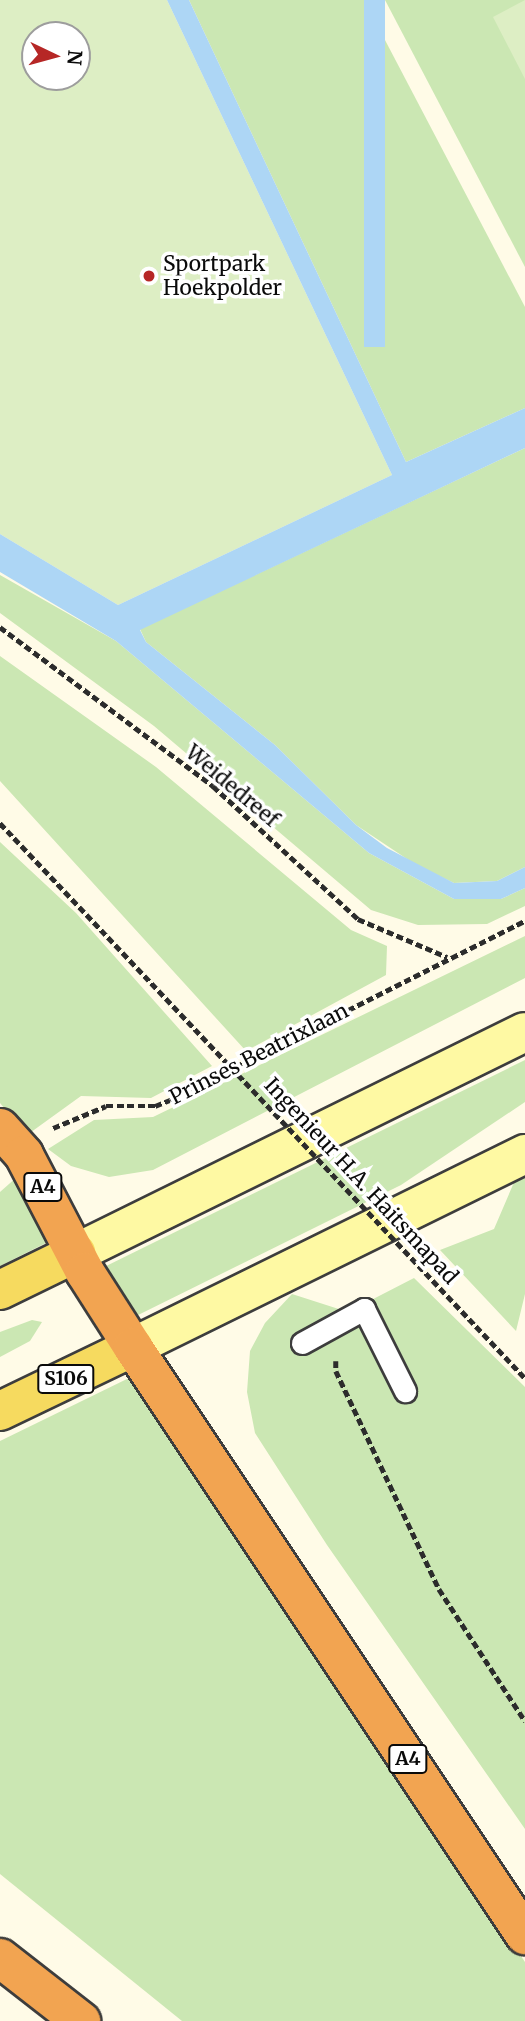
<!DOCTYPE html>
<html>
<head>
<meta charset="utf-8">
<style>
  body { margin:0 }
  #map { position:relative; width:525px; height:2021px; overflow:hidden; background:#fffbe7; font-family:Merriweather,serif }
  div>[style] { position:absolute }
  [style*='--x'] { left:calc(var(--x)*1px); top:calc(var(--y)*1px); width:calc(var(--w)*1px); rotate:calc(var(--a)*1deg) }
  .green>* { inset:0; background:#cbe7b3 }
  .pitch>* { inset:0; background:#ddeec4 }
  .water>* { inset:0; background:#add6f5; transform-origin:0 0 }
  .path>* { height:4.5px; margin-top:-2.25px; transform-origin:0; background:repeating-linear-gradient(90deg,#2c2c2c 0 7px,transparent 0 10.5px) }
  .roads { filter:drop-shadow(2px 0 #3d3d3d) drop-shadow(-2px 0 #3d3d3d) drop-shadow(0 2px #3d3d3d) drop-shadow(0 -2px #3d3d3d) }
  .lane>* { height:21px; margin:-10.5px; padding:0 10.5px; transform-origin:10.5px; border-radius:10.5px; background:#fff }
  .secondary>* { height:38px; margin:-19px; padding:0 19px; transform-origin:19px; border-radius:19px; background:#fef9a3 }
  .primary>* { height:38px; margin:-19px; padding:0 19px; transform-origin:19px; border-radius:19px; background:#f6da5f }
  .highway>* { height:38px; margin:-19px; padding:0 19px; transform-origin:19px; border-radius:19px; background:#f2a451 }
  .path-bridge>* { height:4.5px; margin-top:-2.25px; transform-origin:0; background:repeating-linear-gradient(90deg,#2c2c2c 0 7px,transparent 0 10.5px) }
  .dots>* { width:19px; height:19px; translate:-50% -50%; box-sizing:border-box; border:4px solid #fff; border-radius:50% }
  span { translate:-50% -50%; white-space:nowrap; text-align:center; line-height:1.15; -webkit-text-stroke:7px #fff; paint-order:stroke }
  .shield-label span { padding:2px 5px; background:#fff; border:2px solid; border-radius:5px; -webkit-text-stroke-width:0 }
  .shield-label { font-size:19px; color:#0a0a0a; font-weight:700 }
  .poi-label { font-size:21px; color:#0a0a0a }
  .left { translate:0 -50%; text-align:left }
  .street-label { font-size:21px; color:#0a0a0a }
  .north { position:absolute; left:21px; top:21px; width:70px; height:70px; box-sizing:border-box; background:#fff; border:2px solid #9d9d9d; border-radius:50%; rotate:95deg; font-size:19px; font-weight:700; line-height:28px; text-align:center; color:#0a0a0a }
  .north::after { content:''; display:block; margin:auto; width:24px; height:32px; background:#b62726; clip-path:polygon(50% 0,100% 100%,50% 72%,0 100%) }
</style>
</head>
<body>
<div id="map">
  <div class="green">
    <i style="clip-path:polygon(189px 0,364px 0,525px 307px,525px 408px,406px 462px)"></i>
    <i style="clip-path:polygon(385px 0,525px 0,525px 267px)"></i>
    <i style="clip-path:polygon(525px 448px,525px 867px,497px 881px,454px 883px,416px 865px,356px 825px,275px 745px,146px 642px,140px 629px)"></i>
    <i style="clip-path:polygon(0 575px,116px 641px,369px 853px,454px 899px,501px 899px,525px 888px,525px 906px,487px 924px,418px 925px,371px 910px,154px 726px,0 613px)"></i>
    <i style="clip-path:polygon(0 656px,156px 767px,351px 930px,387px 946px,386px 975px,246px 1051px,0 781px)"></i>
    <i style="clip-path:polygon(0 842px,76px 913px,212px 1066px,151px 1098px,81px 1096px,27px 1135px,0 1103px)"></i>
    <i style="clip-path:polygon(525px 936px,525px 978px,153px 1170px,109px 1177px,71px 1166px,48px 1149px,94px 1120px,153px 1117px)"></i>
    <i style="clip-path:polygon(525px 1060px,525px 1102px,401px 1185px,128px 1320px,96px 1271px)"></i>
    <i style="clip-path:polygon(18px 1176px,56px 1238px,0 1266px,0 1192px)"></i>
    <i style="clip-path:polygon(525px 1176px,525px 1294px,516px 1331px,440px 1250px,494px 1229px,515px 1180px)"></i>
    <i style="clip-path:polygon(414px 1278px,525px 1387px,525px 1829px,327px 1545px,255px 1433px,247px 1392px,250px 1351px,265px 1323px,292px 1294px,348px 1312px)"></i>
    <i style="clip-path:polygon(32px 1320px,42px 1322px,30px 1341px,0 1357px,0 1332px)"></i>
    <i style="clip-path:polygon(131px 1377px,525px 1962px,525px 2021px,182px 2021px,0 1874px,0 1441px)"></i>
  </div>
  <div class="pitch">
    <i style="clip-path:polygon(evenodd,0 0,167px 0,392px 475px,118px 605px,0 534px,0 0,35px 35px,77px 35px,77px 77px,35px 77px,35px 35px)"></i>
    <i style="clip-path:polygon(525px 0,525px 79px,493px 17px)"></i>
  </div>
  <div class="water">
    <i style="clip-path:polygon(167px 0,189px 0,406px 462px,525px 408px,525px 448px,140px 630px,146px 642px,275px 745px,356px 825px,387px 848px,454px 883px,497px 881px,525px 867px,525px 888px,501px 899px,454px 899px,369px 853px,116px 641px,0 572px,0 534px,118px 605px,392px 475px)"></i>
    <i style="left:364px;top:0;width:21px;height:347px"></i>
  </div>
  <div class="path">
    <i style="--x:0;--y:627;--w:266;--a:36.7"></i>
    <i style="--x:213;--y:786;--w:197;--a:42.5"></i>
    <i style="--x:358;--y:919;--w:97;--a:23.1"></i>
    <i style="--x:53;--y:1128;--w:57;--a:-22.5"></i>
    <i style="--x:106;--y:1106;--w:49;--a:0"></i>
    <i style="--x:155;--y:1106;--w:16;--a:-22"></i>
    <i style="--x:170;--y:1100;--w:398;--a:-26.8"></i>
    <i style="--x:336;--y:1361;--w:10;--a:90"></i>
    <i style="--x:336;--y:1371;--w:241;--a:64.7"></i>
    <i style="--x:439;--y:1589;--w:158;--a:56.9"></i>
  </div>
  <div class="roads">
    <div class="lane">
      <i style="--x:302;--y:1343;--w:71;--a:-28.7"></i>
      <i style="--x:364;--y:1309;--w:92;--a:63.4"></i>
    </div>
    <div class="secondary">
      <i style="--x:76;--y:1253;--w:500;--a:-26.21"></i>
      <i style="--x:133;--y:1347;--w:437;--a:-26.2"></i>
    </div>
    <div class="primary">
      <i style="--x:0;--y:1290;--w:85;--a:-26"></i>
      <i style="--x:0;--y:1411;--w:148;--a:-25.7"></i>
    </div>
    <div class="highway">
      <i style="--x:0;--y:1128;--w:36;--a:48"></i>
      <i style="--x:24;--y:1155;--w:132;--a:62.5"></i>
      <i style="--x:85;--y:1272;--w:89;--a:57.4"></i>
      <i style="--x:133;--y:1347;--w:707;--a:56.31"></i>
      <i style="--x:0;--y:1958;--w:103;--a:37.9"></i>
    </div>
  </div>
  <div class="path-bridge">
    <i style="--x:0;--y:823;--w:764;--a:46.59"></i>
  </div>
  <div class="dots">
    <i style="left:149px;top:276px;background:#b62726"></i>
  </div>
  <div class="shield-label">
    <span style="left:43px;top:1187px">A4</span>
    <span style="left:66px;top:1379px">S106</span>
    <span style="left:408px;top:1759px">A4</span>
  </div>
  <div class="poi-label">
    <span class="left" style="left:163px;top:276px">Sportpark<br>Hoekpolder</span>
  </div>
  <div class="street-label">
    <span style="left:232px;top:786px;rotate:40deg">Weidedreef</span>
    <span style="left:259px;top:1054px;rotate:-27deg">Prinses Beatrixlaan</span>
    <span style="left:361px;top:1181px;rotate:47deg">Ingenieur H.A. Haitsmapad</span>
  </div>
  <div class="north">N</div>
</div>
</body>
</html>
